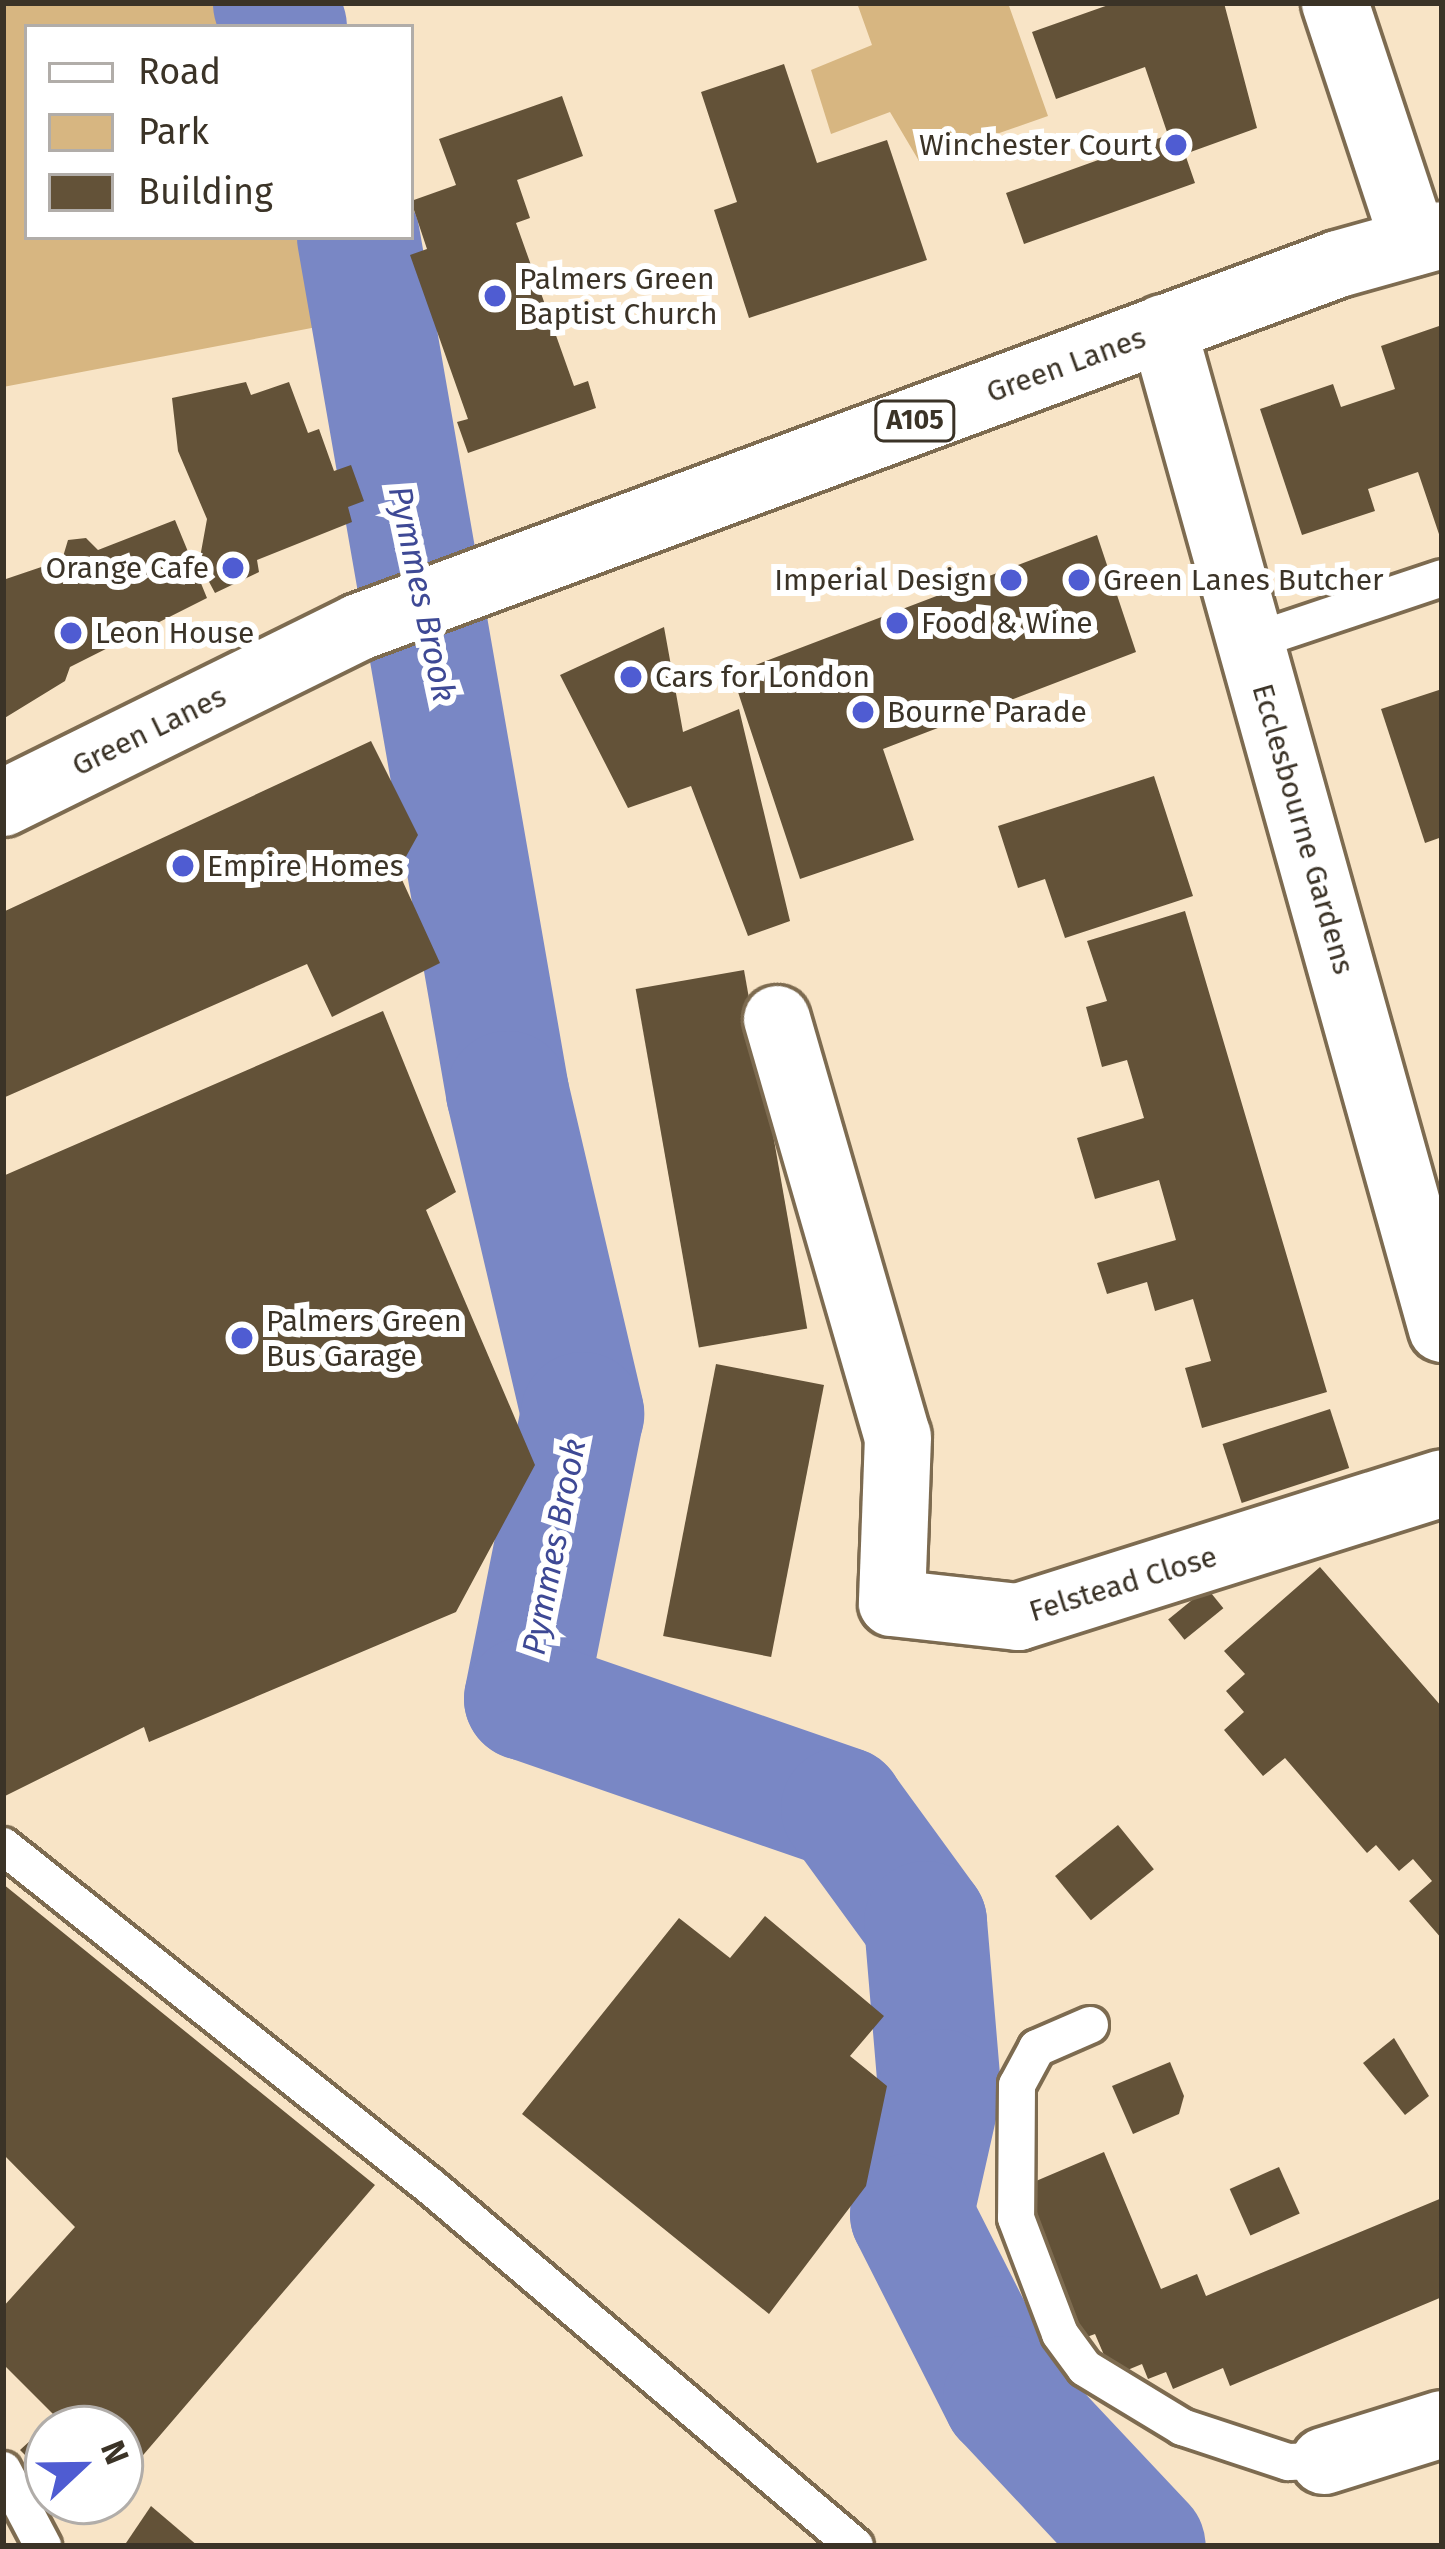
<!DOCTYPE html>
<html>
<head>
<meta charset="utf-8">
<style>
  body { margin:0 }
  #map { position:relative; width:1445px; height:2549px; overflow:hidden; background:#f8e4c6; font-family:"Fira Sans",sans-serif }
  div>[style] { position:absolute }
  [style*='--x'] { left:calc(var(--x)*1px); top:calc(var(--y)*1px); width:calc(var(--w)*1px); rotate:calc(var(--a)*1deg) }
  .green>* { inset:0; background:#d7b681 }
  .river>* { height:123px; margin:-61.5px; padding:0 61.5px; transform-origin:61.5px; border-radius:61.5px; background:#7987c5 }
  .building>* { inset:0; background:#635238; transform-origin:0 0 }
  .roads { filter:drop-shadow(3px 0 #7d6b50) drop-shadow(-3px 0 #7d6b50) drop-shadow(0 3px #7d6b50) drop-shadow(0 -3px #7d6b50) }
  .service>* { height:36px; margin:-18px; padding:0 18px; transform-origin:18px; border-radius:18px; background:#fff }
  .minor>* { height:66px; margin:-33px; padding:0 33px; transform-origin:33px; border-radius:33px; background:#fff }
  .primary>* { height:66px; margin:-33px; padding:0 33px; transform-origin:33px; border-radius:33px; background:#fff }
  .dots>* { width:33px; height:33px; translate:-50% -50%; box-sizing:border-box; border:6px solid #fff; border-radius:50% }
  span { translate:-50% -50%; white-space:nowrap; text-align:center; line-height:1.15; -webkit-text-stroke:12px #fff; paint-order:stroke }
  .shield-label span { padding:3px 9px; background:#fff; border:3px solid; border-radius:9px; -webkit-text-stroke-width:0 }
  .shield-label { font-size:27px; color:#3b3327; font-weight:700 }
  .poi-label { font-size:30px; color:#3b3327 }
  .right { translate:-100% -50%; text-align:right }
  .left { translate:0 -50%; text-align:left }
  .street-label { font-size:30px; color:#3b3327 }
  .water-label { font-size:33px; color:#3e4995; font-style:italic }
  .frame { position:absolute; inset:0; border:6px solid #3b3327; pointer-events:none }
  .legend { position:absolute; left:24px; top:24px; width:390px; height:216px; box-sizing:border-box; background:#fff; border:3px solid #b1ada9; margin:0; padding:15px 21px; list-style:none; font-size:36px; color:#3b3327 }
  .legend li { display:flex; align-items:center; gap:24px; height:60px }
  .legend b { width:60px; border:3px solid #b1ada9 }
  .north { position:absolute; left:24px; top:2405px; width:120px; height:120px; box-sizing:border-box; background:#fff; border:3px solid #b1ada9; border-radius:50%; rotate:68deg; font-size:33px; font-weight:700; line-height:48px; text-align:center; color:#3b3327 }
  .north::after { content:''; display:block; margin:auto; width:42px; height:54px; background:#4f5cd2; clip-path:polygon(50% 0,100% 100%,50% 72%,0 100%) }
</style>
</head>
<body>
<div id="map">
  <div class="green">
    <i style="clip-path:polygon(3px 3px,243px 3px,254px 27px,27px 27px,27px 237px,336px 237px,343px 322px,3px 387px)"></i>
    <i style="clip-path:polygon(857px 3px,1008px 3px,1048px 116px,919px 161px,890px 112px,831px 134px,811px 70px,872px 45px)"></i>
  </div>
  <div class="river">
    <i style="--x:274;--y:3;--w:26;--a:65"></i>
    <i style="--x:358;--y:237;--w:868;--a:80.11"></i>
    <i style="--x:507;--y:1092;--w:330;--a:76.8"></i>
    <i style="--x:582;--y:1413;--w:291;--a:101.3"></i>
    <i style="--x:525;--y:1698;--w:336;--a:19.1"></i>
    <i style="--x:842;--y:1808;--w:141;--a:53.9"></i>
    <i style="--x:925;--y:1922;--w:169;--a:85.2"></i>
    <i style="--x:939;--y:2090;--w:127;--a:102.7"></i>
    <i style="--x:911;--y:2214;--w:205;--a:63.1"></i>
    <i style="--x:1004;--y:2397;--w:204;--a:46.8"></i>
  </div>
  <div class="building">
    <i style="clip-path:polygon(1114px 3px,1224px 3px,1257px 128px,1185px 154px,1195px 183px,1024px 244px,1006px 193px,1168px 135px,1145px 67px,1056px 99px,1032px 32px)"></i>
    <i style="clip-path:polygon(784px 64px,817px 163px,887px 140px,927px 260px,749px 318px,714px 210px,737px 202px,701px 92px)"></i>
    <i style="clip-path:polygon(562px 96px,583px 156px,517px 180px,530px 218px,516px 223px,574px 386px,588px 381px,596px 408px,468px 453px,457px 422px,468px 419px,410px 255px,427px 249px,411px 201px,456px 185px,439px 139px)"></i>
    <i style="clip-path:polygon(1442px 325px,1442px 543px,1418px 472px,1368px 489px,1375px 511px,1302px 535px,1260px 409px,1333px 384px,1341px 407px,1395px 389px,1381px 346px)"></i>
    <i style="clip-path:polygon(246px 382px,251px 395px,289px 382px,308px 433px,319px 429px,334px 471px,351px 465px,364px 501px,348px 507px,352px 522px,257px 560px,259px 572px,215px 593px,199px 563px,207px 519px,178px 451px,172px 398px)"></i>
    <i style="clip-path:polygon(175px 520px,207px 598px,70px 667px,65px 681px,3px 719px,3px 580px,62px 560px,68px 540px,86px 538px,98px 550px)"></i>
    <i style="clip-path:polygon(1097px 535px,1136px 652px,883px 749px,914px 840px,800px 879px,732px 674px)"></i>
    <i style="clip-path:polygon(664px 627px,683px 732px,739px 709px,790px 921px,748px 936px,691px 786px,628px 808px,560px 675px)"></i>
    <i style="clip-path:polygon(1442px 689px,1442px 837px,1425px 843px,1381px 709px)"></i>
    <i style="clip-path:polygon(371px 741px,418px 835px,398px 871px,440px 963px,332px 1017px,307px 964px,3px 1098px,3px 912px)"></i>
    <i style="clip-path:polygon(1154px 776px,1193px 896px,1065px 938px,1045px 879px,1018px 888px,998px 826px)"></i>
    <i style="clip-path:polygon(1185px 911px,1327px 1392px,1202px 1428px,1185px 1368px,1211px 1361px,1193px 1299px,1155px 1311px,1147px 1282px,1107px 1294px,1097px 1263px,1176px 1240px,1159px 1180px,1095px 1199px,1077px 1138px,1144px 1118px,1127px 1060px,1102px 1067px,1086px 1007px,1107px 1001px,1087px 941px)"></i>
    <i style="left:744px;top:970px;width:364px;height:110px;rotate:80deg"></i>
    <i style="clip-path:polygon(383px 1011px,456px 1192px,426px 1210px,535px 1465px,456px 1612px,149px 1742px,144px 1727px,3px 1797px,3px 1176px)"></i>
    <i style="left:716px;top:1364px;width:110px;height:277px;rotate:11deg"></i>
    <i style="left:1330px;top:1409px;width:62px;height:113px;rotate:72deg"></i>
    <i style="clip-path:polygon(1320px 1567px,1442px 1707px,1442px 1939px,1409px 1901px,1432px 1881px,1413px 1859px,1399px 1871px,1376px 1845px,1367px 1853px,1285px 1758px,1263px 1776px,1224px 1730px,1244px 1712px,1226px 1691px,1245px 1674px,1224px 1651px)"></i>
    <i style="left:1207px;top:1588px;width:26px;height:50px;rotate:51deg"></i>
    <i style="left:1118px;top:1825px;width:57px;height:81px;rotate:51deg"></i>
    <i style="clip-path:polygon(3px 1884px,375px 2185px,120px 2482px,120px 2429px,48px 2429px,48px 2478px,20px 2450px,56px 2417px,3px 2364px,3px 2307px,75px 2227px,3px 2154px)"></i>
    <i style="clip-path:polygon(765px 1916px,884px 2016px,850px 2056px,887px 2086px,866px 2186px,769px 2314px,522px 2114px,679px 1918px,730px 1958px)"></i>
    <i style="clip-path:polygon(1394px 2038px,1429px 2096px,1405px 2115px,1363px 2063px)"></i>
    <i style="clip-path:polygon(1170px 2062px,1184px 2096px,1179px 2114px,1133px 2134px,1112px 2086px)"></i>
    <i style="clip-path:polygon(1104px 2152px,1161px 2289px,1197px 2274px,1206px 2296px,1442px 2198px,1442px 2297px,1230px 2386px,1223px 2368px,1173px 2389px,1166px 2372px,1148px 2379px,1142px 2364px,1113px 2376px,1095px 2334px,1084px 2338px,1022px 2187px)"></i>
    <i style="left:1279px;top:2167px;width:51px;height:54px;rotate:66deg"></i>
    <i style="clip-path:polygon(151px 2506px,198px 2546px,124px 2546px)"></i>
  </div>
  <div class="roads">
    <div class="service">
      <i style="--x:1251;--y:642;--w:201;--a:-18.5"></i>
      <i style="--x:3;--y:1846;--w:546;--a:38.53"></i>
      <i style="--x:430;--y:2186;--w:557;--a:40.27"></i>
      <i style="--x:1090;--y:2025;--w:58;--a:156.5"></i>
      <i style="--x:1037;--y:2048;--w:42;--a:118.4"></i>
      <i style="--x:1017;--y:2085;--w:133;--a:90.4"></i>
      <i style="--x:1016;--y:2218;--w:124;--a:69.2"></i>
      <i style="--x:1060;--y:2334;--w:42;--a:53.7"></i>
      <i style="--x:1085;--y:2368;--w:114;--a:31.3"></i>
      <i style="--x:1182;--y:2427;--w:112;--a:18.3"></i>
      <i style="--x:1288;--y:2462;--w:36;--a:-2"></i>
      <i style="--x:3;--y:2470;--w:86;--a:62.2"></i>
    </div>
    <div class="minor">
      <i style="--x:1335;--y:3;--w:252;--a:71.7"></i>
      <i style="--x:1163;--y:328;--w:1039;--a:74.43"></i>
      <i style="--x:777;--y:1019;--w:435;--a:73.9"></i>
      <i style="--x:898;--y:1437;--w:166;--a:92.1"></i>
      <i style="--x:892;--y:1603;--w:127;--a:6.3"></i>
      <i style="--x:1018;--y:1617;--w:445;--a:-17.5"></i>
      <i style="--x:1324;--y:2461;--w:124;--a:-17.4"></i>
    </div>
    <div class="primary">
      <i style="--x:3;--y:803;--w:397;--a:-26.3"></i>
      <i style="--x:359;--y:627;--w:1044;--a:-20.34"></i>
      <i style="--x:1338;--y:264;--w:108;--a:-15.6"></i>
    </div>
  </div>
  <div class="dots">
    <i style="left:1176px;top:145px;background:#4f5cd2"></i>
    <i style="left:495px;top:296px;background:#4f5cd2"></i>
    <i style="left:233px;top:568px;background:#4f5cd2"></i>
    <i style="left:1011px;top:580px;background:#4f5cd2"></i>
    <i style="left:1079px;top:580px;background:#4f5cd2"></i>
    <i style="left:897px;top:623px;background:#4f5cd2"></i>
    <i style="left:71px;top:633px;background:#4f5cd2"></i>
    <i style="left:631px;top:677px;background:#4f5cd2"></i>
    <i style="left:863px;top:712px;background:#4f5cd2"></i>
    <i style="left:183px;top:866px;background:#4f5cd2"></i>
    <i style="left:242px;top:1338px;background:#4f5cd2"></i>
  </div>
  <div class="shield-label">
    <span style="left:915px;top:421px">A105</span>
  </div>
  <div class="poi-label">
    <span class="right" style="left:1152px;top:145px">Winchester Court</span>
    <span class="left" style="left:519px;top:296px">Palmers Green<br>Baptist Church</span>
    <span class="right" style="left:209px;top:568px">Orange Cafe</span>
    <span class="right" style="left:987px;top:580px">Imperial Design</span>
    <span class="left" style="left:1103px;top:580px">Green Lanes Butcher</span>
    <span class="left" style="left:921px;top:623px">Food &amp; Wine</span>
    <span class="left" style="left:95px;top:633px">Leon House</span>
    <span class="left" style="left:655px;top:677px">Cars for London</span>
    <span class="left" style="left:887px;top:712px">Bourne Parade</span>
    <span class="left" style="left:207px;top:866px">Empire Homes</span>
    <span class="left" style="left:266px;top:1338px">Palmers Green<br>Bus Garage</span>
  </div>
  <div class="street-label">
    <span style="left:1066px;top:365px;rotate:-20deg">Green Lanes</span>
    <span style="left:149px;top:731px;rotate:-26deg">Green Lanes</span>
    <span style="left:1303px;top:829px;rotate:74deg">Ecclesbourne Gardens</span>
    <span style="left:1123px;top:1584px;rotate:-17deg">Felstead Close</span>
  </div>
  <div class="water-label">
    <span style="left:421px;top:594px;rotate:78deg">Pymmes Brook</span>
    <span style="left:555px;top:1547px;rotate:-79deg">Pymmes Brook</span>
  </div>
  <div class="frame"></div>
  <ul class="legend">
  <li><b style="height:15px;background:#fff"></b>Road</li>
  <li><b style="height:33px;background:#d7b681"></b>Park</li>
  <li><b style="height:33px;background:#635238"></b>Building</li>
  </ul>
  <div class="north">N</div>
</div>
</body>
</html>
